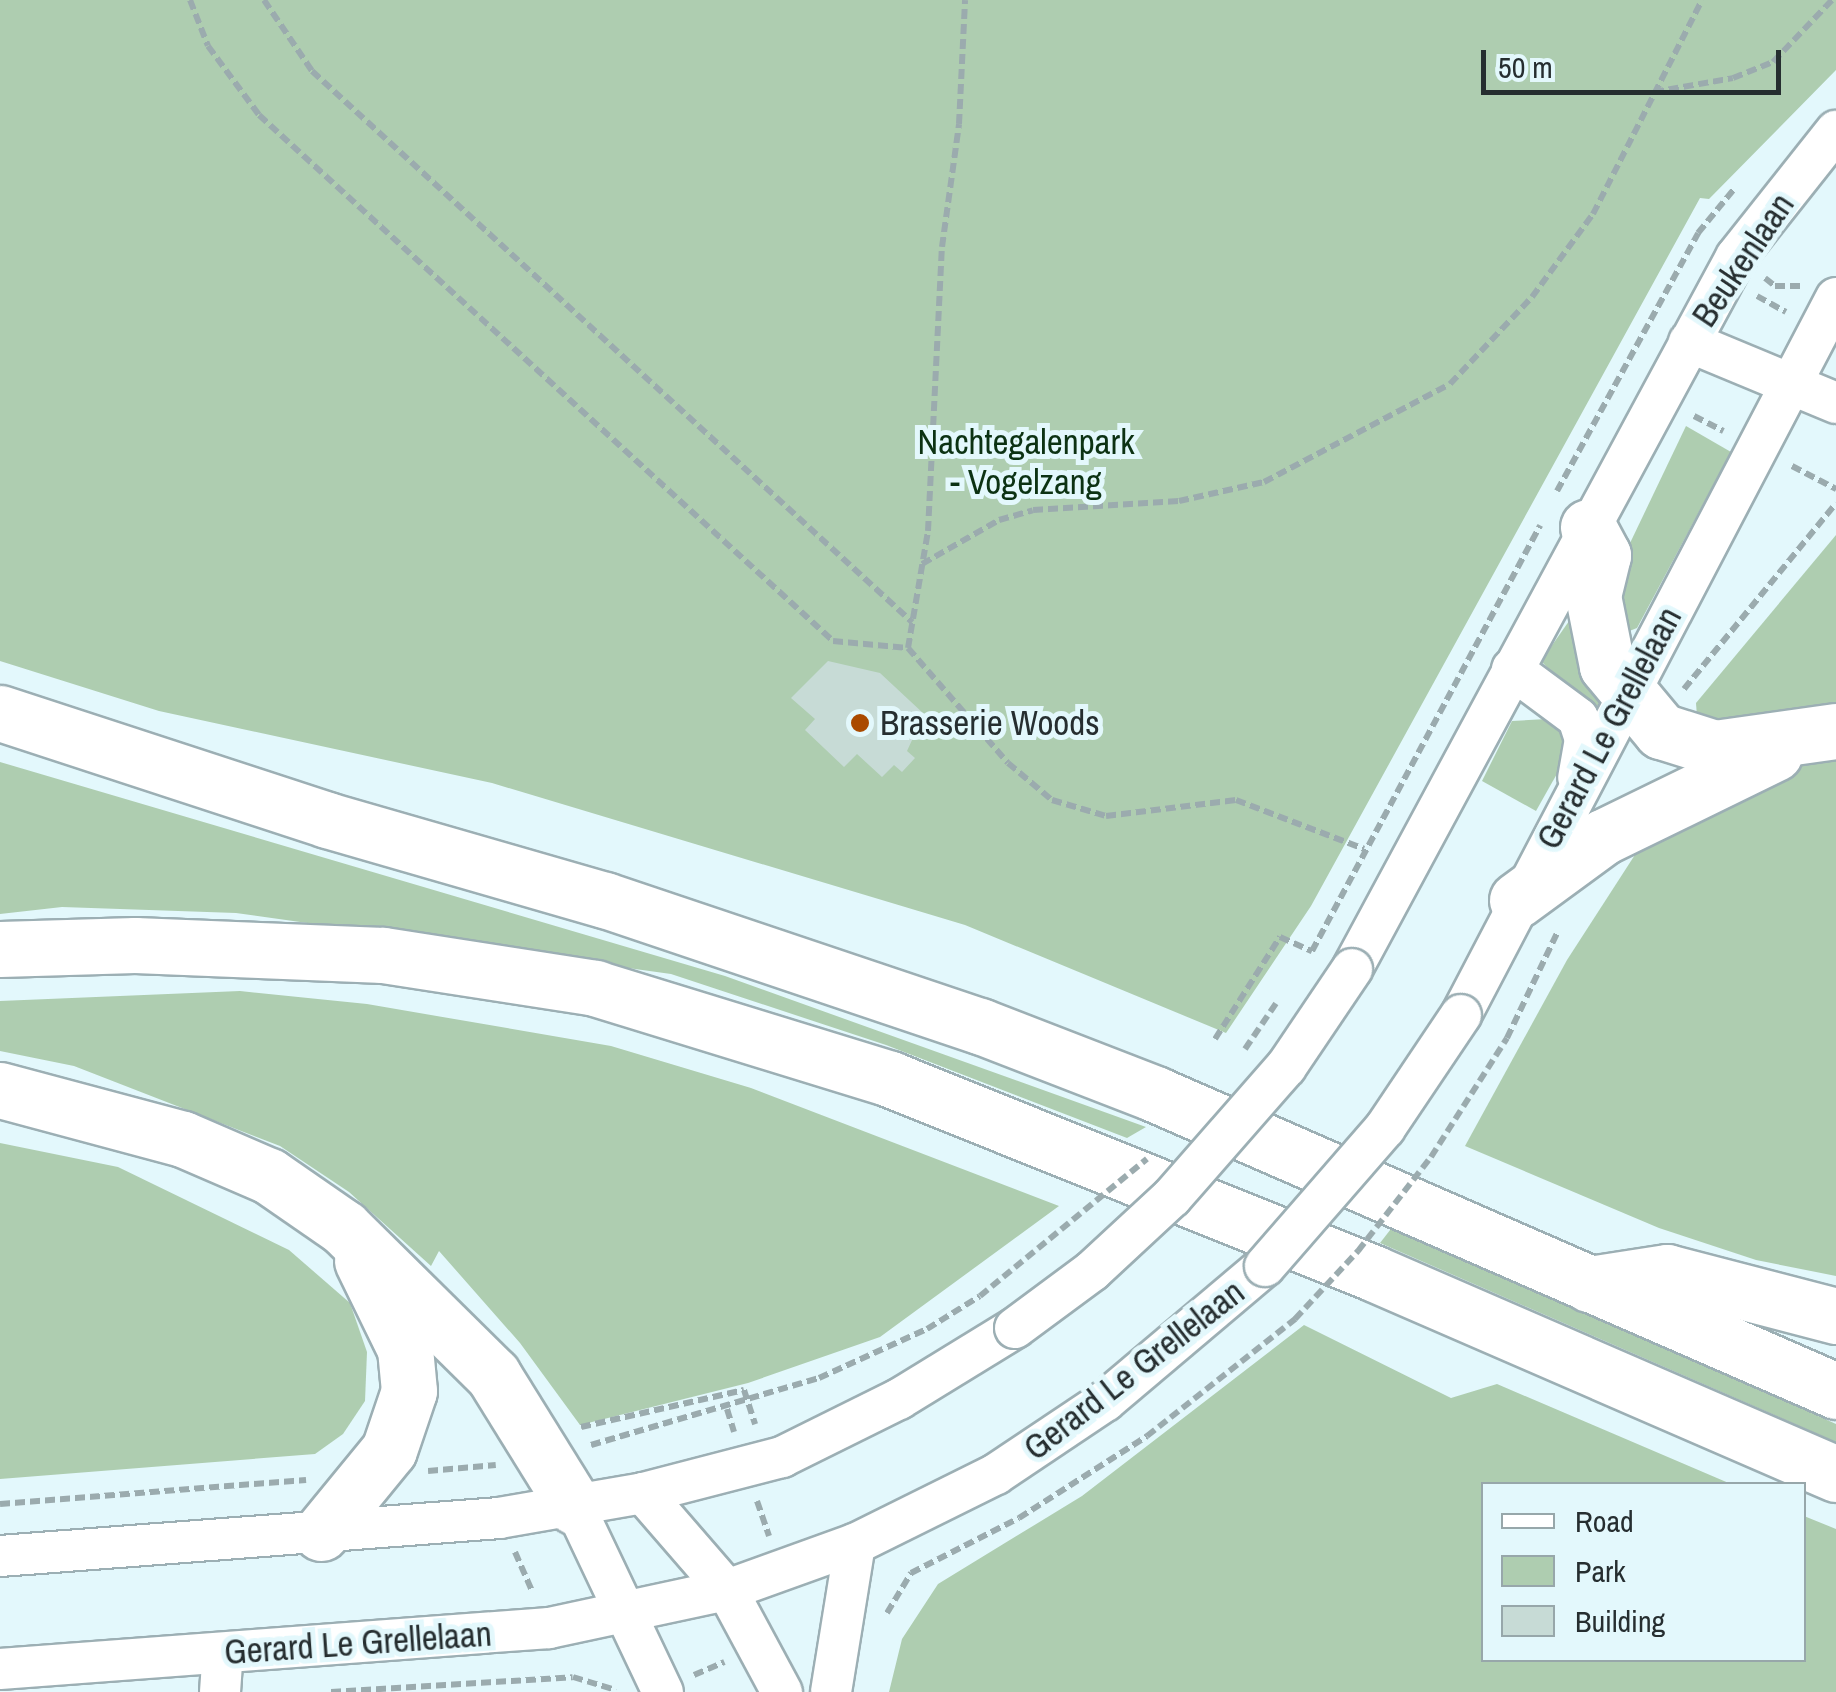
<!DOCTYPE html>
<html>
<head>
<meta charset="utf-8">
<style>
  body { margin:0 }
  #map { position:relative; width:1836px; height:1692px; overflow:hidden; background:#e3f8fc; font-family:"Archivo Narrow",sans-serif }
  div>[style] { position:absolute }
  [style*='--x'] { left:calc(var(--x)*1px); top:calc(var(--y)*1px); width:calc(var(--w)*1px); rotate:calc(var(--a)*1deg) }
  .green>* { inset:0; background:#aecdb0 }
  .building>* { inset:0; background:#c7dbd6 }
  .path>* { height:6px; margin-top:-3px; transform-origin:0; background:repeating-linear-gradient(90deg,#9babae 0 10px,transparent 0 15px) }
  .roads { filter:drop-shadow(2px 0 #9cafb4) drop-shadow(-2px 0 #9cafb4) drop-shadow(0 2px #9cafb4) drop-shadow(0 -2px #9cafb4) }
  .minor>* { height:40px; margin:-20px; padding:0 20px; transform-origin:20px; border-radius:20px; background:#fff }
  .highway>* { height:55px; margin:-27.5px; padding:0 27.5px; transform-origin:27.5px; border-radius:27.5px; background:#fff }
  .path-bridge>* { height:6px; margin-top:-3px; transform-origin:0; background:repeating-linear-gradient(90deg,#9babae 0 10px,transparent 0 15px) }
  .bridges { filter:drop-shadow(2px 0 #9cafb4) drop-shadow(-2px 0 #9cafb4) drop-shadow(0 2px #9cafb4) drop-shadow(0 -2px #9cafb4) }
  .minor-bridge>* { height:40px; margin:-20px; padding:0 20px; transform-origin:20px; border-radius:20px; background:#fff }
  .dots>* { width:28px; height:28px; translate:-50% -50%; box-sizing:border-box; border:5px solid #e3f8fc; border-radius:50% }
  span { translate:-50% -50%; white-space:nowrap; text-align:center; line-height:1.15; -webkit-text-stroke:10px #e3f8fc; paint-order:stroke }
  .street-label { font-size:35px; color:#262e30 }
  .park-label { font-size:35px; color:#0c3213 }
  .poi-label { font-size:35px; color:#262e30 }
  .left { translate:0 -50%; text-align:left }
  .legend { position:absolute; left:1481px; top:1482px; width:325px; height:180px; box-sizing:border-box; background:#e3f8fc; border:2px solid #97a7aa; margin:0; padding:12px 18px; list-style:none; font-size:30px; color:#262e30 }
  .legend li { display:flex; align-items:center; gap:20px; height:50px }
  .legend b { width:50px; border:2px solid #97a7aa }
  .scale { position:absolute; left:1481px; top:50px; width:300px; height:45px; box-sizing:border-box; border:5px solid #262e30; border-top:0; padding-left:12px; font-size:30px; line-height:35px; white-space:nowrap; color:#262e30; -webkit-text-stroke:8px #e3f8fc; paint-order:stroke }
</style>
</head>
<body>
<div id="map">
  <div class="green">
    <i style="clip-path:polygon(0 0,1836px 0,1836px 70px,1709px 199px,1700px 198px,1311px 906px,1226px 1033px,965px 925px,492px 783px,159px 711px,0 661px)"></i>
    <i style="clip-path:polygon(1686px 426px,1731px 452px,1637px 628px,1624px 633px,1609px 587px)"></i>
    <i style="clip-path:polygon(1836px 535px,1836px 714px,1733px 723px,1697px 717px,1696px 703px)"></i>
    <i style="clip-path:polygon(1574px 614px,1603px 696px,1593px 714px,1541px 661px)"></i>
    <i style="clip-path:polygon(1547px 719px,1561px 732px,1567px 756px,1536px 811px,1482px 781px,1512px 721px)"></i>
    <i style="clip-path:polygon(1836px 752px,1836px 1276px,1756px 1260px,1659px 1228px,1465px 1146px,1567px 960px,1640px 847px,1795px 766px)"></i>
    <i style="clip-path:polygon(0 762px,725px 976px,1146px 1127px,1127px 1138px,886px 1045px,671px 974px,236px 913px,62px 907px,0 914px)"></i>
    <i style="clip-path:polygon(240px 991px,367px 1004px,611px 1046px,751px 1088px,1059px 1206px,880px 1337px,748px 1383px,580px 1425px,520px 1343px,439px 1251px,431px 1266px,349px 1192px,280px 1146px,74px 1066px,0 1051px,0 1001px)"></i>
    <i style="clip-path:polygon(0 1143px,118px 1167px,289px 1250px,350px 1303px,367px 1352px,365px 1401px,343px 1434px,315px 1454px,0 1479px)"></i>
    <i style="clip-path:polygon(1394px 1225px,1836px 1424px,1836px 1442px,1380px 1243px)"></i>
    <i style="clip-path:polygon(1304px 1325px,1451px 1398px,1497px 1384px,1731px 1484px,1484px 1484px,1484px 1660px,1804px 1660px,1804px 1516px,1836px 1529px,1836px 1692px,889px 1692px,902px 1639px,938px 1584px,1082px 1496px)"></i>
  </div>
  <div class="building">
    <i style="clip-path:polygon(828px 661px,880px 673px,924px 714px,907px 751px,915px 758px,902px 772px,894px 765px,882px 777px,857px 754px,844px 767px,805px 730px,815px 719px,791px 698px)"></i>
  </div>
  <div class="path">
    <i style="--x:190;--y:0;--w:49;--a:68.6"></i>
    <i style="--x:208;--y:46;--w:86;--a:53.5"></i>
    <i style="--x:259;--y:115;--w:779;--a:42.5"></i>
    <i style="--x:833;--y:641;--w:75;--a:5.3"></i>
    <i style="--x:908;--y:648;--w:152;--a:49"></i>
    <i style="--x:1008;--y:763;--w:57;--a:40.1"></i>
    <i style="--x:1052;--y:800;--w:56;--a:16.5"></i>
    <i style="--x:1106;--y:816;--w:131;--a:-7"></i>
    <i style="--x:1236;--y:800;--w:137;--a:20.9"></i>
    <i style="--x:264;--y:0;--w:86;--a:55.9"></i>
    <i style="--x:312;--y:71;--w:815;--a:42.56"></i>
    <i style="--x:1654;--y:92;--w:80;--a:-10"></i>
    <i style="--x:1733;--y:78;--w:43;--a:-21.8"></i>
    <i style="--x:1773;--y:62;--w:86;--a:-46.4"></i>
    <i style="--x:1765;--y:278;--w:13;--a:39"></i>
    <i style="--x:1775;--y:286;--w:25;--a:0"></i>
    <i style="--x:1757;--y:296;--w:33;--a:29"></i>
    <i style="--x:1694;--y:416;--w:33;--a:27"></i>
    <i style="--x:1792;--y:466;--w:50;--a:27.6"></i>
    <i style="--x:1557;--y:491;--w:294;--a:-61.3"></i>
    <i style="--x:1698;--y:233;--w:58;--a:-50.6"></i>
    <i style="--x:922;--y:564;--w:89;--a:-29.7"></i>
    <i style="--x:999;--y:520;--w:35;--a:-16"></i>
    <i style="--x:1033;--y:510;--w:146;--a:-3.5"></i>
    <i style="--x:1179;--y:501;--w:87;--a:-12.6"></i>
    <i style="--x:1264;--y:482;--w:210;--a:-27.8"></i>
    <i style="--x:1450;--y:384;--w:120;--a:-46.7"></i>
    <i style="--x:1532;--y:297;--w:103;--a:-53.7"></i>
    <i style="--x:1593;--y:214;--w:240;--a:-63"></i>
    <i style="--x:908;--y:648;--w:119;--a:-80.3"></i>
    <i style="--x:928;--y:531;--w:284;--a:-87.2"></i>
    <i style="--x:942;--y:247;--w:124;--a:-82.1"></i>
    <i style="--x:959;--y:124;--w:124;--a:-87.2"></i>
    <i style="--x:1684;--y:689;--w:240;--a:-50.7"></i>
    <i style="--x:1507;--y:1038;--w:119;--a:-64.5"></i>
    <i style="--x:1215;--y:1039;--w:121;--a:-57.5"></i>
    <i style="--x:1280;--y:937;--w:35;--a:24"></i>
    <i style="--x:1312;--y:951;--w:483;--a:-61.8"></i>
    <i style="--x:727;--y:1409;--w:24;--a:73"></i>
    <i style="--x:581;--y:1427;--w:167;--a:-12.8"></i>
    <i style="--x:744;--y:1390;--w:36;--a:72"></i>
    <i style="--x:591;--y:1445;--w:238;--a:-16.4"></i>
    <i style="--x:819;--y:1378;--w:119;--a:-24.4"></i>
    <i style="--x:927;--y:1329;--w:62;--a:-31.9"></i>
    <i style="--x:428;--y:1471;--w:68;--a:-5"></i>
    <i style="--x:757;--y:1501;--w:37;--a:71"></i>
    <i style="--x:0;--y:1504;--w:307;--a:-4.5"></i>
    <i style="--x:515;--y:1552;--w:43;--a:66.4"></i>
    <i style="--x:887;--y:1613;--w:47;--a:-59"></i>
    <i style="--x:911;--y:1573;--w:121;--a:-27"></i>
    <i style="--x:1019;--y:1518;--w:152;--a:-32.6"></i>
    <i style="--x:694;--y:1675;--w:33;--a:-23"></i>
    <i style="--x:331;--y:1692;--w:242;--a:-3.5"></i>
    <i style="--x:573;--y:1677;--w:45;--a:16.8"></i>
  </div>
  <div class="roads">
    <div class="minor">
      <i style="--x:1689;--y:342;--w:159;--a:22.5"></i>
      <i style="--x:1512;--y:669;--w:82;--a:36.6"></i>
      <i style="--x:1578;--y:718;--w:22;--a:72"></i>
      <i style="--x:1585;--y:739;--w:39;--a:100"></i>
      <i style="--x:1352;--y:969;--w:809;--a:-61.66"></i>
      <i style="--x:1736;--y:257;--w:161;--a:-51.6"></i>
      <i style="--x:1461;--y:1015;--w:809;--a:-62.39"></i>
      <i style="--x:643;--y:1493;--w:128;--a:49.1"></i>
      <i style="--x:727;--y:1590;--w:116;--a:61.7"></i>
      <i style="--x:575;--y:1507;--w:205;--a:64.6"></i>
      <i style="--x:0;--y:1556;--w:500;--a:-4.35"></i>
      <i style="--x:499;--y:1518;--w:146;--a:-9.8"></i>
      <i style="--x:643;--y:1493;--w:144;--a:-14.5"></i>
      <i style="--x:782;--y:1457;--w:131;--a:-26.4"></i>
      <i style="--x:899;--y:1399;--w:136;--a:-31.5"></i>
      <i style="--x:0;--y:1669;--w:551;--a:-4.27"></i>
      <i style="--x:549;--y:1628;--w:182;--a:-12.1"></i>
      <i style="--x:727;--y:1590;--w:136;--a:-19.8"></i>
      <i style="--x:855;--y:1544;--w:157;--a:-26.4"></i>
      <i style="--x:996;--y:1474;--w:131;--a:-33.8"></i>
      <i style="--x:1105;--y:1401;--w:209;--a:-40.2"></i>
      <i style="--x:220;--y:1692;--w:39;--a:-86"></i>
      <i style="--x:831;--y:1692;--w:150;--a:-80.8"></i>
    </div>
    <div class="highway">
      <i style="--x:1588;--y:527;--w:32;--a:62"></i>
      <i style="--x:1603;--y:555;--w:42;--a:103.7"></i>
      <i style="--x:1593;--y:596;--w:71;--a:78.7"></i>
      <i style="--x:1607;--y:666;--w:85;--a:50.3"></i>
      <i style="--x:1661;--y:731;--w:57;--a:17.5"></i>
      <i style="--x:1715;--y:748;--w:122;--a:-8"></i>
      <i style="--x:0;--y:713;--w:344;--a:18.1"></i>
      <i style="--x:327;--y:820;--w:289;--a:16.1"></i>
      <i style="--x:605;--y:900;--w:396;--a:18.6"></i>
      <i style="--x:980;--y:1026;--w:188;--a:21.2"></i>
      <i style="--x:1155;--y:1094;--w:743;--a:23.56"></i>
      <i style="--x:1517;--y:900;--w:107;--a:-36.2"></i>
      <i style="--x:1603;--y:837;--w:191;--a:-26"></i>
      <i style="--x:0;--y:949;--w:135;--a:-1.7"></i>
      <i style="--x:135;--y:945;--w:248;--a:2.3"></i>
      <i style="--x:383;--y:955;--w:215;--a:8.8"></i>
      <i style="--x:595;--y:988;--w:309;--a:17.1"></i>
      <i style="--x:890;--y:1079;--w:521;--a:21.88"></i>
      <i style="--x:1373;--y:1273;--w:505;--a:23.47"></i>
      <i style="--x:0;--y:1090;--w:189;--a:15"></i>
      <i style="--x:183;--y:1139;--w:94;--a:23.3"></i>
      <i style="--x:269;--y:1176;--w:91;--a:34.7"></i>
      <i style="--x:344;--y:1228;--w:209;--a:44.6"></i>
      <i style="--x:493;--y:1375;--w:155;--a:58.2"></i>
      <i style="--x:1589;--y:1284;--w:79;--a:-8.7"></i>
      <i style="--x:1667;--y:1272;--w:175;--a:14.6"></i>
      <i style="--x:321;--y:1533;--w:107;--a:-50.7"></i>
      <i style="--x:389;--y:1450;--w:62;--a:-71.3"></i>
      <i style="--x:409;--y:1391;--w:42;--a:-95.4"></i>
      <i style="--x:405;--y:1349;--w:98;--a:-116"></i>
    </div>
  </div>
  <div class="path-bridge">
    <i style="--x:1245;--y:1049;--w:57;--a:-55.8"></i>
    <i style="--x:980;--y:1296;--w:216;--a:-39.4"></i>
    <i style="--x:1147;--y:1436;--w:189;--a:-38.3"></i>
    <i style="--x:1295;--y:1319;--w:93;--a:-47.2"></i>
    <i style="--x:1358;--y:1251;--w:119;--a:-52.2"></i>
    <i style="--x:1431;--y:1157;--w:141;--a:-57.4"></i>
  </div>
  <div class="bridges">
    <div class="minor-bridge">
      <i style="--x:1265;--y:1266;--w:183;--a:-49"></i>
      <i style="--x:1385;--y:1128;--w:136;--a:-56.1"></i>
      <i style="--x:1015;--y:1328;--w:96;--a:-36.5"></i>
      <i style="--x:1092;--y:1271;--w:109;--a:-42.8"></i>
      <i style="--x:1172;--y:1197;--w:173;--a:-48.8"></i>
      <i style="--x:1286;--y:1067;--w:118;--a:-56"></i>
    </div>
  </div>
  <div class="dots">
    <i style="left:860px;top:723px;background:#aa4a00"></i>
  </div>
  <div class="street-label">
    <span style="left:1743px;top:260px;rotate:-56deg">Beukenlaan</span>
    <span style="left:1609px;top:728px;rotate:-62deg">Gerard Le Grellelaan</span>
    <span style="left:1134px;top:1370px;rotate:-38deg">Gerard Le Grellelaan</span>
    <span style="left:358px;top:1643px;rotate:-4deg">Gerard Le Grellelaan</span>
  </div>
  <div class="park-label">
    <span style="left:1026px;top:462px">Nachtegalenpark<br>- Vogelzang</span>
  </div>
  <div class="poi-label">
    <span class="left" style="left:880px;top:723px">Brasserie Woods</span>
  </div>
  <ul class="legend">
  <li><b style="height:12px;background:#fff"></b>Road</li>
  <li><b style="height:28px;background:#aecdb0"></b>Park</li>
  <li><b style="height:28px;background:#c7dbd6"></b>Building</li>
  </ul>
  <div class="scale">50 m</div>
</div>
</body>
</html>
